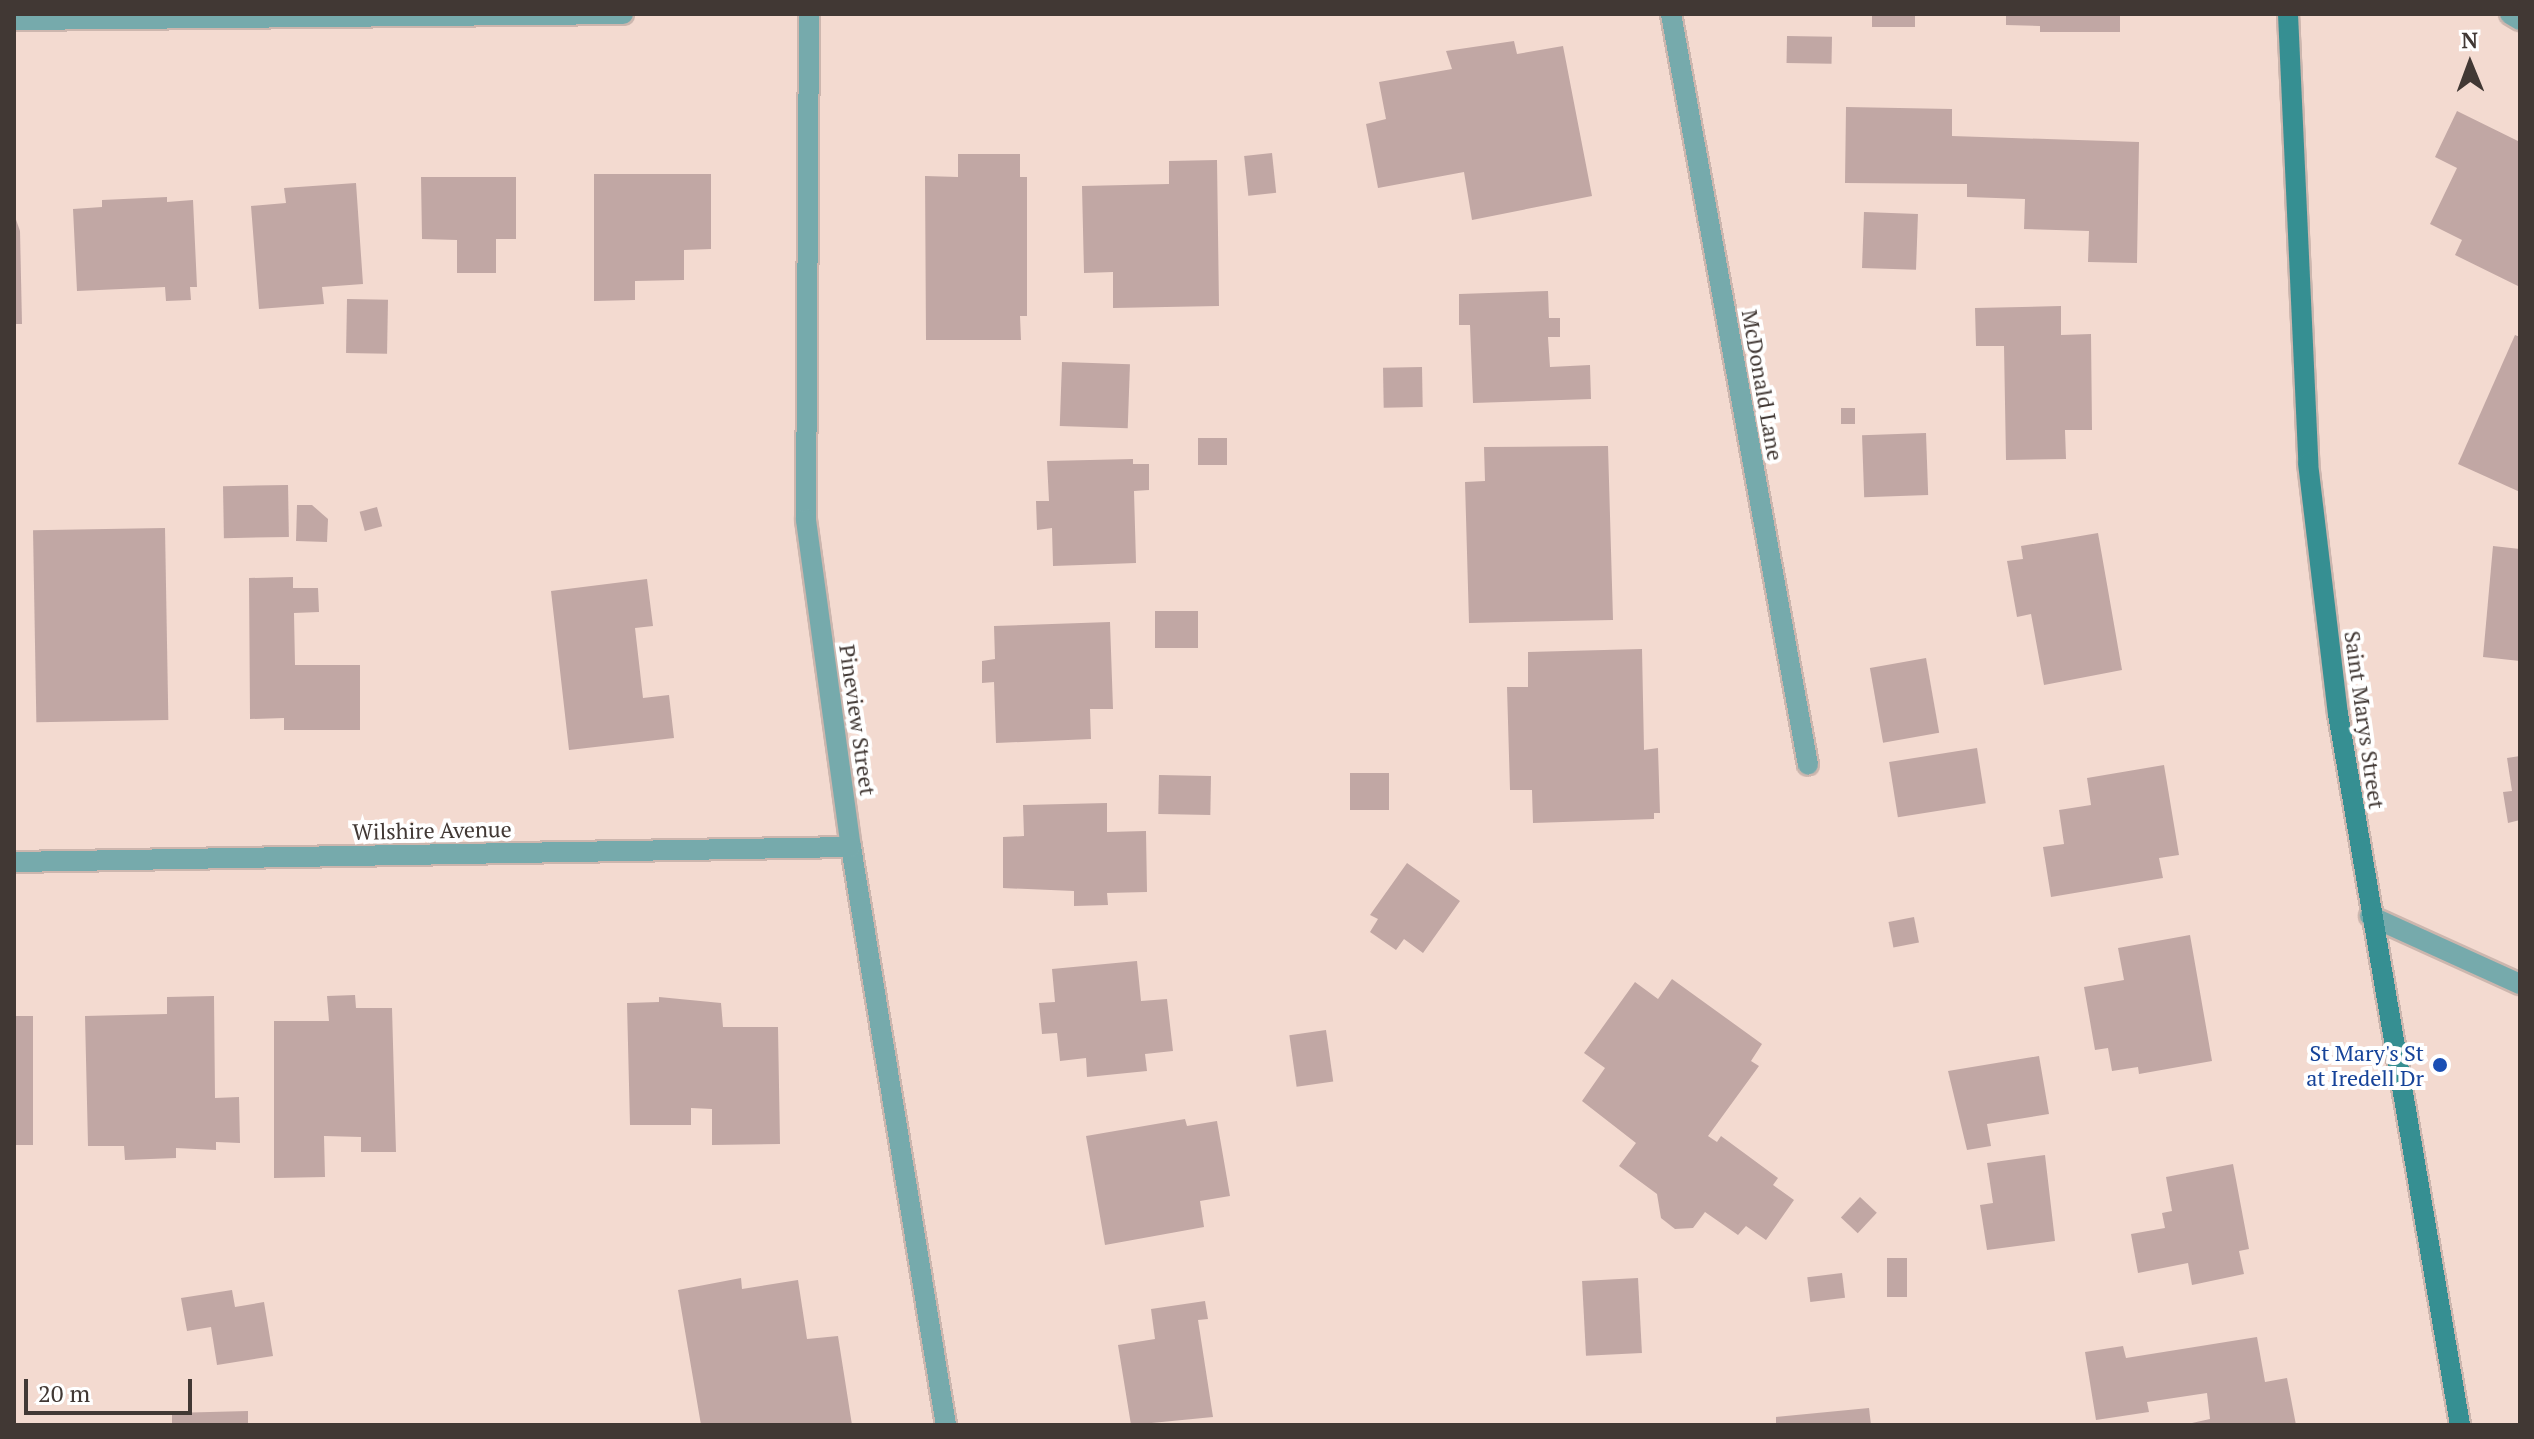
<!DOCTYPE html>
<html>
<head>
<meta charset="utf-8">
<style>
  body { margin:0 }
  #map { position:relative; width:2534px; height:1439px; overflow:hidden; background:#f3dad0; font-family:"PT Serif",serif }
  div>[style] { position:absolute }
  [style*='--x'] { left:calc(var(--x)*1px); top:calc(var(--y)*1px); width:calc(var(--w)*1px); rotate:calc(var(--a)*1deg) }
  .building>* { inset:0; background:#c1a7a4; transform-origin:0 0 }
  .roads { filter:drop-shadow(2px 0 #ccb6ae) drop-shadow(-2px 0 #ccb6ae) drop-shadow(0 2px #ccb6ae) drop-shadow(0 -2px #ccb6ae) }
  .minor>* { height:20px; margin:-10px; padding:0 10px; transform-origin:10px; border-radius:10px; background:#76aaac }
  .secondary>* { height:20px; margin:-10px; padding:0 10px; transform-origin:10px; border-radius:10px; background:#368f92 }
  .dots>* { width:22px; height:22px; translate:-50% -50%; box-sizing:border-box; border:4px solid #fff; border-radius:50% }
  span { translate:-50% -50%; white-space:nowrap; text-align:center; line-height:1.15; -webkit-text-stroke:8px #fff; paint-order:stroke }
  .street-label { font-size:22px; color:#413834 }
  .transit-label { font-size:22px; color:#164399 }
  .right { translate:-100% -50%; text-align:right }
  .frame { position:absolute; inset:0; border:16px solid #413834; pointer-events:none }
  .north { position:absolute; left:2430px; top:24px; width:80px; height:80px; -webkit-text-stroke:6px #fff; paint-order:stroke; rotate:359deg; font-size:22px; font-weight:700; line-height:32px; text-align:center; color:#413834 }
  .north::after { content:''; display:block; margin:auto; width:28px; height:36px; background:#413834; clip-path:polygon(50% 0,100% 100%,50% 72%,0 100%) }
  .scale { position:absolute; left:24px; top:1379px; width:168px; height:36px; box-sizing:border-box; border:4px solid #413834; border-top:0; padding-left:10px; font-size:24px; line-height:28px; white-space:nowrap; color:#413834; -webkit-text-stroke:6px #fff; paint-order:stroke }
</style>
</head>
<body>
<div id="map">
  <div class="building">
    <i style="left:1872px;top:14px;width:43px;height:13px"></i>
    <i style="clip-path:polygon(2006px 14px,2120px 14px,2120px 32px,2040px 32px,2040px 26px,2006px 25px)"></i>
    <i style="left:1787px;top:36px;width:45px;height:27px;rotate:1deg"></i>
    <i style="clip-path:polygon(1514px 41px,1517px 54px,1563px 46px,1592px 196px,1472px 220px,1464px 172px,1378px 188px,1366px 124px,1386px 119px,1379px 82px,1452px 69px,1446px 51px)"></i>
    <i style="clip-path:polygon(1846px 107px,1952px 109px,1952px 136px,2139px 142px,2137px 263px,2088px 262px,2089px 231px,2024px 229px,2025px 199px,1967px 197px,1967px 184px,1845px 183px)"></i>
    <i style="clip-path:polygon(2457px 111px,2520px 142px,2520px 287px,2455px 255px,2462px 240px,2430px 224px,2457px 168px,2435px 157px)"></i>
    <i style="left:1272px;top:153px;width:40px;height:28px;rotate:84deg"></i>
    <i style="clip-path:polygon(958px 154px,1020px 154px,1020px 177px,1027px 177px,1027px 316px,1020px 316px,1021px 340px,926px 340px,925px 176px,958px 177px)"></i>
    <i style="clip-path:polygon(1217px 160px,1219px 306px,1113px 308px,1113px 272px,1084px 273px,1082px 186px,1169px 184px,1169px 161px)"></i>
    <i style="clip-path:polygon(594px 174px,711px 174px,711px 249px,684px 250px,684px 280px,635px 281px,635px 300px,594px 301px)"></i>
    <i style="clip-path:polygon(421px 177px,516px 177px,516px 239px,496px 239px,496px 273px,457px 273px,457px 240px,422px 239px)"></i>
    <i style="clip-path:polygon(356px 183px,363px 284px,322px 287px,324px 304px,259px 309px,251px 206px,286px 203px,284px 188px)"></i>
    <i style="clip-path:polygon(167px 197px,167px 202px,193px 200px,197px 287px,190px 287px,191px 300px,166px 301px,165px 287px,77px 291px,73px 209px,102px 207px,102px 200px)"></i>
    <i style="left:1864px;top:212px;width:54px;height:56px;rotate:2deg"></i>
    <i style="clip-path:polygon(14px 214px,20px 231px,22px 324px,14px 324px)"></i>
    <i style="clip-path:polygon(1548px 291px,1549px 318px,1560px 318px,1560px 337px,1548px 337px,1550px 367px,1590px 365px,1591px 399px,1473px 403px,1470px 325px,1459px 325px,1459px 294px)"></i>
    <i style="left:347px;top:299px;width:41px;height:54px;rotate:1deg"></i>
    <i style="clip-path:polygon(2061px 306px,2061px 335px,2091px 334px,2092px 430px,2065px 430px,2066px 459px,2006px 460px,2004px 346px,1976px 346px,1975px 308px)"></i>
    <i style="clip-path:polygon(2515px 335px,2520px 337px,2520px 492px,2458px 464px)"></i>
    <i style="left:1062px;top:362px;width:68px;height:64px;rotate:2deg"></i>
    <i style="left:1422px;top:367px;width:40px;height:39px;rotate:89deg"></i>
    <i style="left:1841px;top:408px;width:14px;height:16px"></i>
    <i style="left:1926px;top:433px;width:62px;height:64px;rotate:88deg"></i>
    <i style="left:1198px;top:438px;width:29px;height:27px"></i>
    <i style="clip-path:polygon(1608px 446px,1613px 620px,1469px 623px,1465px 482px,1485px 481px,1484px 447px)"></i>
    <i style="clip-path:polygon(1133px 459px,1133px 464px,1149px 464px,1149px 490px,1134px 491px,1136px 563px,1053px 566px,1052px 528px,1037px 530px,1036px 501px,1049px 501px,1047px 461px)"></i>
    <i style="left:288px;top:485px;width:52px;height:65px;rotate:89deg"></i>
    <i style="clip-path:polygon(297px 505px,312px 505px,328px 519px,327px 542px,296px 541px)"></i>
    <i style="left:377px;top:507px;width:20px;height:18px;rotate:75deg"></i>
    <i style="left:165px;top:528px;width:192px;height:132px;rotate:89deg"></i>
    <i style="clip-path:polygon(2098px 533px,2122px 670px,2044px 685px,2031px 614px,2017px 617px,2007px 561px,2023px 559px,2021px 546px)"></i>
    <i style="clip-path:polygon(2493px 546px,2520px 549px,2520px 661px,2483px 657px)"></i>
    <i style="clip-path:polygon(293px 577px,293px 588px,318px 588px,319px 612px,294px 613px,295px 665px,360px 665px,360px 730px,284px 730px,284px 718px,250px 719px,249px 578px)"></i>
    <i style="clip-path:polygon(647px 579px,653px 626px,635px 628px,643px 698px,669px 695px,674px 738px,569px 750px,551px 591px)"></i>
    <i style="left:1155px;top:611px;width:43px;height:37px"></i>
    <i style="clip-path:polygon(1110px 622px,1113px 709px,1090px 709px,1091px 739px,996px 743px,994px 682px,982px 683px,982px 661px,995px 659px,994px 626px)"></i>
    <i style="clip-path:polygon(1642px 649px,1644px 750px,1658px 748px,1660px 813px,1654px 813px,1654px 819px,1533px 823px,1532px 790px,1510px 790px,1507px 687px,1528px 687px,1528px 652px)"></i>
    <i style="left:1926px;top:658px;width:76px;height:57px;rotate:80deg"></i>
    <i style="left:1977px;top:748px;width:56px;height:89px;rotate:81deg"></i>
    <i style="clip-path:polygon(2520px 756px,2520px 820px,2508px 823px,2503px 792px,2512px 791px,2507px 758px)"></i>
    <i style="clip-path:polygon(2164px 765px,2179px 855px,2159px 858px,2163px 878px,2051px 897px,2043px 847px,2064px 844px,2059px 810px,2091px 805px,2087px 778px)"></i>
    <i style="left:1350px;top:773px;width:39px;height:37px"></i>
    <i style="left:1159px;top:775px;width:52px;height:39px;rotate:1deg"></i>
    <i style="clip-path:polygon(1107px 803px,1107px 832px,1146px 831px,1147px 892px,1107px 893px,1108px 905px,1074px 906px,1074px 891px,1003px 888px,1003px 837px,1024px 836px,1023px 805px)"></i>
    <i style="clip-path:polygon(1407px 863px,1460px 901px,1423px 953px,1404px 939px,1396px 950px,1370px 932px,1378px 919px,1370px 915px)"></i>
    <i style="left:1914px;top:917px;width:26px;height:26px;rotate:79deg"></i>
    <i style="clip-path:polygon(2190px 935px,2212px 1061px,2139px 1074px,2138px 1067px,2112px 1071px,2108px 1048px,2095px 1050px,2084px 987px,2124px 980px,2118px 948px)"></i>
    <i style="clip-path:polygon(1137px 961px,1141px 1001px,1167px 999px,1173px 1051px,1145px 1054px,1147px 1071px,1087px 1077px,1086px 1058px,1060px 1061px,1057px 1033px,1042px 1034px,1039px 1003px,1055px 1002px,1052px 969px)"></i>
    <i style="clip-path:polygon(1672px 979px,1762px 1044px,1751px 1061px,1759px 1066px,1708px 1136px,1717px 1142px,1721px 1136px,1778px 1178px,1773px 1185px,1794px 1200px,1766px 1240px,1746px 1226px,1738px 1235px,1705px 1212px,1693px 1228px,1675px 1229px,1661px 1218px,1657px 1194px,1619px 1166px,1636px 1143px,1582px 1101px,1605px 1068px,1584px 1053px,1635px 982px,1658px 999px)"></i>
    <i style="clip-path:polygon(355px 995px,356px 1008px,392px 1008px,396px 1152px,361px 1152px,361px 1137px,324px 1136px,325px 1177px,274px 1178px,274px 1021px,329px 1021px,327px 996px)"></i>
    <i style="clip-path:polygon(214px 996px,215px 1098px,239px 1097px,240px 1143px,216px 1142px,216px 1150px,176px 1148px,176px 1158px,125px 1160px,124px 1146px,88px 1146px,85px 1016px,167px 1014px,167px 997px)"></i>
    <i style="clip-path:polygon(659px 997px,721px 1003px,723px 1027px,778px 1027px,780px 1144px,712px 1145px,712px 1109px,691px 1108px,691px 1125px,630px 1125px,627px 1003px,659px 1002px)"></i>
    <i style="left:14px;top:1016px;width:19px;height:129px"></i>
    <i style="left:1326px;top:1030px;width:52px;height:37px;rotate:82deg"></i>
    <i style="clip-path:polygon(2039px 1056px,2049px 1114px,1987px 1124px,1991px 1146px,1967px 1150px,1948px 1071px)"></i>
    <i style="clip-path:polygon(1185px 1119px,1187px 1126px,1217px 1121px,1230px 1196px,1200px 1201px,1204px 1227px,1105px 1245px,1086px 1136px)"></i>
    <i style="clip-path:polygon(2045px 1155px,2055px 1241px,1987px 1250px,1980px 1205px,1993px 1203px,1987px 1163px)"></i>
    <i style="clip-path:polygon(2233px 1164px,2249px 1249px,2239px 1251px,2244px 1274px,2192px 1285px,2188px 1263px,2138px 1273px,2131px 1234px,2165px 1228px,2162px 1213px,2172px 1211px,2166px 1177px)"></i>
    <i style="left:1860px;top:1197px;width:23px;height:28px;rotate:43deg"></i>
    <i style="left:1887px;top:1258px;width:20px;height:39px"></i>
    <i style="left:1842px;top:1273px;width:25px;height:35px;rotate:83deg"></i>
    <i style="clip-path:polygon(741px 1278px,742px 1289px,798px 1280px,807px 1339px,838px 1336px,852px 1425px,701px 1425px,678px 1290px)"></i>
    <i style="left:1638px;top:1278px;width:75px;height:56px;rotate:87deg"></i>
    <i style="clip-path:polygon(232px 1290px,235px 1307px,264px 1302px,273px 1356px,217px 1365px,211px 1327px,187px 1331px,181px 1298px)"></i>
    <i style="clip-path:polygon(1205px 1301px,1208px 1319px,1198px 1320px,1213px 1417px,1131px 1425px,1118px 1345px,1155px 1339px,1151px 1309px)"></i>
    <i style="clip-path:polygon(2257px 1337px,2265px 1382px,2287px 1378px,2296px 1425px,2183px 1425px,2210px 1419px,2207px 1393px,2147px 1402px,2149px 1412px,2096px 1420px,2085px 1352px,2123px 1346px,2126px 1358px)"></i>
    <i style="clip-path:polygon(1869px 1408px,1871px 1425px,1776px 1425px,1776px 1417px)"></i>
    <i style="clip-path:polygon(248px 1411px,248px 1425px,172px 1425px,172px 1413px)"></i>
  </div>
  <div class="roads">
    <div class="minor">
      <i style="--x:809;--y:14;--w:506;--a:90.34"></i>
      <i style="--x:806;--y:520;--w:330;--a:82.2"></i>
      <i style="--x:851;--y:847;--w:586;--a:80.67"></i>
      <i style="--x:1671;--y:14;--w:763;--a:79.66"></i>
      <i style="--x:2510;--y:14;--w:12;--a:31"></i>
      <i style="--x:14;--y:20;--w:609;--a:-0.56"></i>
      <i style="--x:14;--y:862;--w:837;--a:-1.03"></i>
      <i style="--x:2370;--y:916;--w:165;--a:24.4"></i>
    </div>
    <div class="secondary">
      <i style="--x:2288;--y:14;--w:449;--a:87.4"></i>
      <i style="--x:2308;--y:463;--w:253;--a:83.2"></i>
      <i style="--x:2338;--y:714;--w:721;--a:80.26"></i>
    </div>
  </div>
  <div class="dots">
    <i style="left:2440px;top:1065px;background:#1a4fb4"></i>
  </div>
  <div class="street-label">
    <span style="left:1763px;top:385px;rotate:80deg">McDonald Lane</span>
    <span style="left:858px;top:720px;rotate:82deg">Pineview Street</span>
    <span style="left:2365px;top:720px;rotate:82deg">Saint Marys Street</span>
    <span style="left:432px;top:830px;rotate:-1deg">Wilshire Avenue</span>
  </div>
  <div class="transit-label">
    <span class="right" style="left:2424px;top:1065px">St Mary's St<br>at Iredell Dr</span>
  </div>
  <div class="frame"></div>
  <div class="north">N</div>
  <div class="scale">20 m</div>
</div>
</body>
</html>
